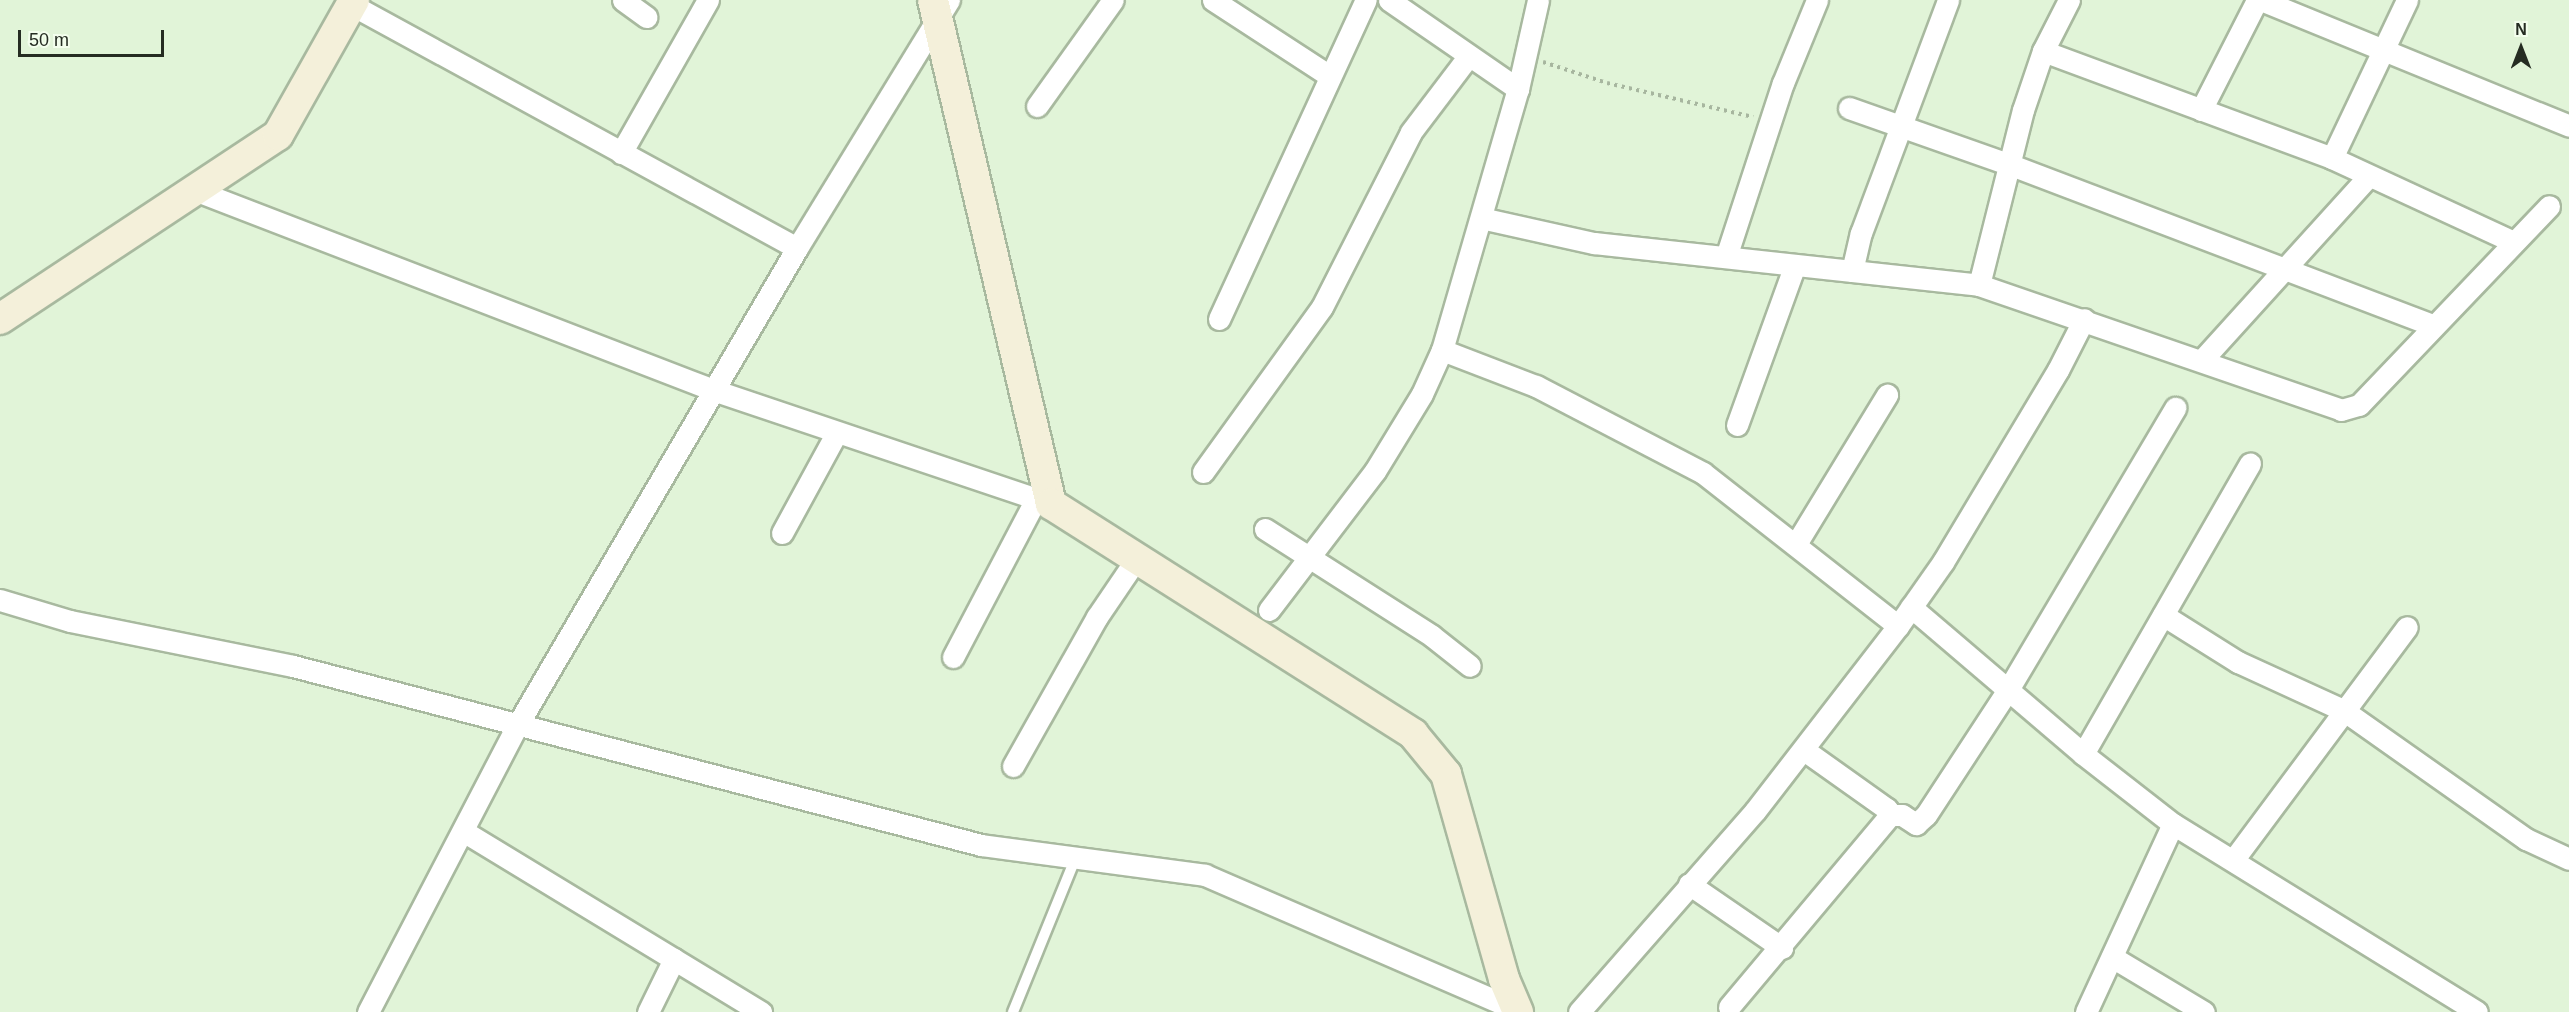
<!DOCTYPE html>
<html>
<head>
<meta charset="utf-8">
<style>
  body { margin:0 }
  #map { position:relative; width:2569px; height:1012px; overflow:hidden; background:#e1f4d8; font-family:Helvetica,sans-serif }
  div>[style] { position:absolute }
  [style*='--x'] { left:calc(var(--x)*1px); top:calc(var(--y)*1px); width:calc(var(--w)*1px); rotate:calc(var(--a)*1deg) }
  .path>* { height:4px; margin-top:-2px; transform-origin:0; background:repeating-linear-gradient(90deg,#a7b69f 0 3px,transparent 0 7.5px) }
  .roads { filter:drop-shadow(2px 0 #a8b99f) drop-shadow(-2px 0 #a8b99f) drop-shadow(0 2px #a8b99f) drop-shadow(0 -2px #a8b99f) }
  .lane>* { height:10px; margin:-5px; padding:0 5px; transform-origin:5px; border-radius:5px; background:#fff }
  .street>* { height:21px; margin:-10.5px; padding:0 10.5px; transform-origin:10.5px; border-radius:10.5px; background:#fff }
  .secondary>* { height:30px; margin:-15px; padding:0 15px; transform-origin:15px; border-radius:15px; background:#f4f0da }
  span { translate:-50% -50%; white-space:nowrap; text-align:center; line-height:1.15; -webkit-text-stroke:6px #f3feed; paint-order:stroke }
  .north { position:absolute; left:2491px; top:18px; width:60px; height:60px; -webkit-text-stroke:4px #f3feed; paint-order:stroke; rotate:0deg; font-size:16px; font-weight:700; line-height:24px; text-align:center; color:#252c22 }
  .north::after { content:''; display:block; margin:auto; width:21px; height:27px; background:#252c22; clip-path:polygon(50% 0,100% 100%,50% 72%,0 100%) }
  .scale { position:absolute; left:18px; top:30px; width:146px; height:27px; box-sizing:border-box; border:3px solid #252c22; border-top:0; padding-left:8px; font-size:18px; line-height:21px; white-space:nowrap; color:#252c22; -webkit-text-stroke:4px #f3feed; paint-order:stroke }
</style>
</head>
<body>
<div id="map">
  <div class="path">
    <i style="--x:1543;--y:62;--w:67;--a:18.2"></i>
    <i style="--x:1607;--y:83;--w:150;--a:13.1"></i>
  </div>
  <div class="roads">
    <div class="lane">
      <i style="--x:1013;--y:1012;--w:167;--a:-67.9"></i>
    </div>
    <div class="street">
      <i style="--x:623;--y:0;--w:29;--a:36"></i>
      <i style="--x:1213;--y:0;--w:137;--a:33.1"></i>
      <i style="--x:1389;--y:0;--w:157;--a:34.6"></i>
      <i style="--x:2261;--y:0;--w:333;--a:22.2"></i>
      <i style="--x:352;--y:5;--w:507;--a:28.64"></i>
      <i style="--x:2043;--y:51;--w:308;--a:20.3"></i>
      <i style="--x:2332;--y:158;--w:198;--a:24.8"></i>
      <i style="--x:1037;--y:106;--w:130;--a:-54.4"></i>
      <i style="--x:1849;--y:108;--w:172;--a:19.4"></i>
      <i style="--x:2011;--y:165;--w:451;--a:20.8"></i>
      <i style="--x:2201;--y:110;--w:123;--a:-63"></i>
      <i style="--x:621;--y:153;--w:176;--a:-60.4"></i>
      <i style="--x:2332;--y:158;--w:175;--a:-64.6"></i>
      <i style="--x:197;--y:191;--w:556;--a:21.07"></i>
      <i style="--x:716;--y:391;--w:354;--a:18.6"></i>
      <i style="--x:1481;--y:218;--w:116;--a:12.5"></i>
      <i style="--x:1594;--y:243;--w:387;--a:6.2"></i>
      <i style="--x:1979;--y:285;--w:383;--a:19"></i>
      <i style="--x:2341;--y:410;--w:19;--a:-16"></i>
      <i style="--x:2359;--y:405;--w:275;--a:-46.3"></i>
      <i style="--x:1726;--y:257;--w:183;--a:-71.9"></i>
      <i style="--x:1783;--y:83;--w:90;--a:-67.7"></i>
      <i style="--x:1852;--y:271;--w:39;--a:-77"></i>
      <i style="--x:1861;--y:233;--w:249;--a:-69.5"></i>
      <i style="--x:1979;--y:285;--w:180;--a:-75.9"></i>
      <i style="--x:2023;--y:110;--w:62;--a:-71.3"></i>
      <i style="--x:2043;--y:51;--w:57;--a:-63"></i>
      <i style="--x:1219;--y:319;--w:351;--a:-65.3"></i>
      <i style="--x:1442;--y:350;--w:101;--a:21"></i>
      <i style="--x:1536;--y:386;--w:188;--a:27.5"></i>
      <i style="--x:1703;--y:473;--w:248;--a:38.1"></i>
      <i style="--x:2202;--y:360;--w:247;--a:-47.8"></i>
      <i style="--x:1737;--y:425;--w:170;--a:-70.1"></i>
      <i style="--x:1203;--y:472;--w:203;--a:-54.2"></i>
      <i style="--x:1322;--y:307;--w:196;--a:-63"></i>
      <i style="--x:1411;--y:132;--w:94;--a:-52.8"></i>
      <i style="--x:1265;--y:529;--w:198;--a:32.6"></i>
      <i style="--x:1432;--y:636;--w:48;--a:38.3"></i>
      <i style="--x:782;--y:533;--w:113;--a:-61.4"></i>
      <i style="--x:1796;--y:544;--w:175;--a:-58.6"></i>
      <i style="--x:0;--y:600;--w:73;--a:16.7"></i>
      <i style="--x:70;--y:621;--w:227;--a:11.4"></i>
      <i style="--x:293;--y:666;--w:711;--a:14.58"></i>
      <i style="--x:981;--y:845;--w:226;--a:7.6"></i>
      <i style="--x:1205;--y:875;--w:340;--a:23.4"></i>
      <i style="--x:1911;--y:607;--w:226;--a:40.5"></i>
      <i style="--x:2083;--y:754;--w:114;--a:37.9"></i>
      <i style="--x:2173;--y:824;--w:357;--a:31.7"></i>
      <i style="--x:1269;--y:610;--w:175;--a:-52.7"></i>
      <i style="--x:1375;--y:471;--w:90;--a:-58.6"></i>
      <i style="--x:1422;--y:394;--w:48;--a:-65.6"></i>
      <i style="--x:1442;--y:350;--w:272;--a:-73.8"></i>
      <i style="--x:1518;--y:89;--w:91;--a:-77.3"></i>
      <i style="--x:2163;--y:615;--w:89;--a:32.1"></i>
      <i style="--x:2238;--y:662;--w:115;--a:24.6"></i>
      <i style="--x:2343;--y:710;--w:224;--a:35.2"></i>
      <i style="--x:2526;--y:839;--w:47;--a:24.9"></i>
      <i style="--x:953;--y:657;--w:178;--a:-62.3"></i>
      <i style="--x:2083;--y:754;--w:335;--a:-60.1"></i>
      <i style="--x:1013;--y:766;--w:171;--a:-60.6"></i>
      <i style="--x:1097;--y:617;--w:71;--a:-55.9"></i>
      <i style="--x:1890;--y:815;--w:12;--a:0"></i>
      <i style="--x:1902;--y:815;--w:17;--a:33"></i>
      <i style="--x:1916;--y:824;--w:13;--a:-42"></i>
      <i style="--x:1926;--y:815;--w:152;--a:-56.8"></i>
      <i style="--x:2009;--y:688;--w:326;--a:-59.3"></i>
      <i style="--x:463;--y:831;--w:349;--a:31.3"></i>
      <i style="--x:2234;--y:859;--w:289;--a:-53.3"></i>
      <i style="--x:1689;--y:884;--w:113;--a:34.5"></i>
      <i style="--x:2112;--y:957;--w:107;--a:30.9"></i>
      <i style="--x:1729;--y:1007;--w:251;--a:-50"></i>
      <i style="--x:1890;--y:815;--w:7;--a:-117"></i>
      <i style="--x:1887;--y:809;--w:102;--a:-144.6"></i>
      <i style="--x:368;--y:1012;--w:325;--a:-62.5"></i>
      <i style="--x:518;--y:724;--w:552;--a:-59.62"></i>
      <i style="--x:797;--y:248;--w:291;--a:-58.5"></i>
      <i style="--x:648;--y:1012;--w:59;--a:-63.9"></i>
      <i style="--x:1579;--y:1012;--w:267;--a:-48.8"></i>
      <i style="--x:1755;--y:811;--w:234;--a:-52.3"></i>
      <i style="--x:1898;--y:626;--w:78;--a:-54.9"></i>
      <i style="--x:1943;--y:562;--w:224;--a:-59.1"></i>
      <i style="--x:2058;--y:370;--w:57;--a:-63"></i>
      <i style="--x:2086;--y:1012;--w:207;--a:-65.2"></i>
    </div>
    <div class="secondary">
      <i style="--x:933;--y:0;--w:518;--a:76.82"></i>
      <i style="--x:1051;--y:504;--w:429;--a:32.4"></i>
      <i style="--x:1413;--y:734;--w:52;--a:50.5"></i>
      <i style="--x:1446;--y:774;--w:213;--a:74.2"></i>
      <i style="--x:1504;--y:979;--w:36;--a:67"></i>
      <i style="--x:0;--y:319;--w:333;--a:-33.5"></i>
      <i style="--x:278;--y:135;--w:155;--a:-60.6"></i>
    </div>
  </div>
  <div class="north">N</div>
  <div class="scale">50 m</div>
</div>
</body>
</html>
